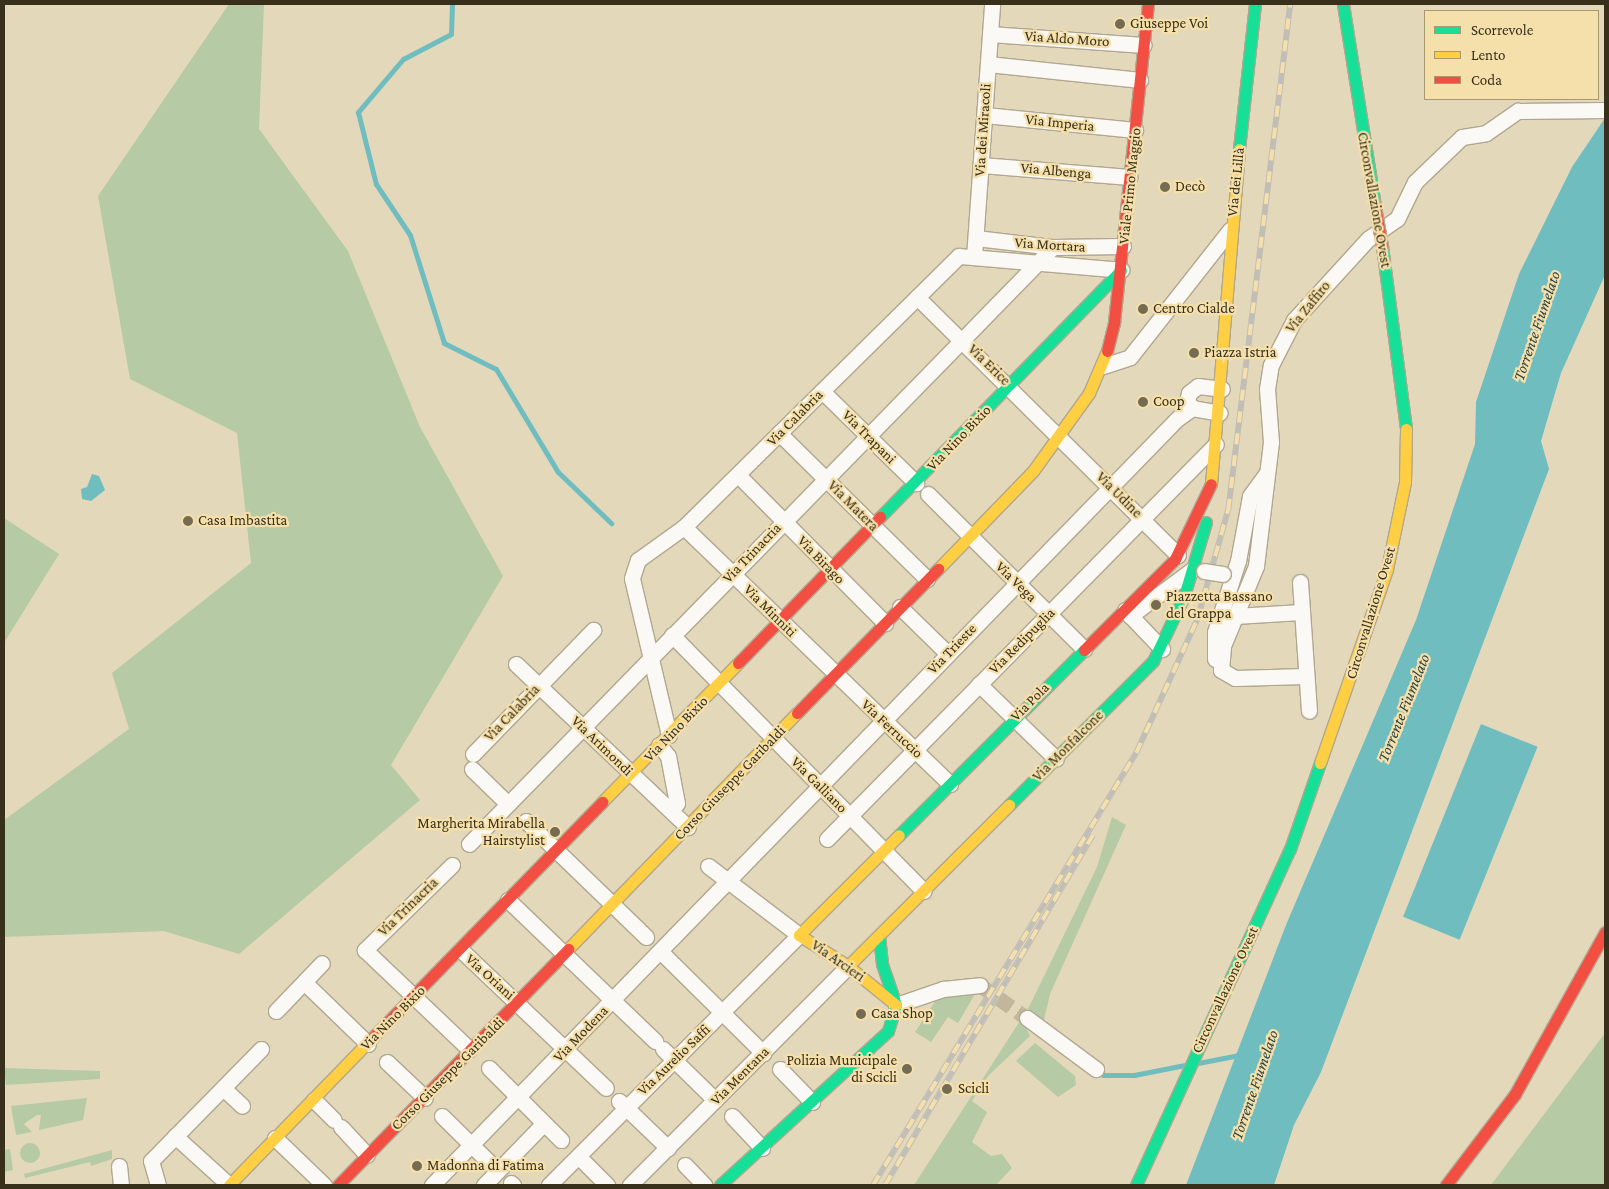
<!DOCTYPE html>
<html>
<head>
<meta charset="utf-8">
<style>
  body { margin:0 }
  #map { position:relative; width:1609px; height:1189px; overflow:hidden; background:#e4d8bb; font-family:"Crimson Pro",serif }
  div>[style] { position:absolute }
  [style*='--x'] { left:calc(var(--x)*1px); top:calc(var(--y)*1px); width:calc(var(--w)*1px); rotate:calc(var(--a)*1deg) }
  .green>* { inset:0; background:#b5caa5 }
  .round { border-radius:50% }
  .water>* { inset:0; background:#70bdc0; transform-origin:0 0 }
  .stream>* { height:5px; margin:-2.5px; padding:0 2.5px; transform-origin:2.5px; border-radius:2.5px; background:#70bdc0 }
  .street-tunnel>* { height:15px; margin-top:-7.5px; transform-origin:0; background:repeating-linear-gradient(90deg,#c2b69b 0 15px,transparent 0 23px) }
  .roads { filter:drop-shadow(1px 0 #b1a790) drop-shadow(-1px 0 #b1a790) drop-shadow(0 1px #b1a790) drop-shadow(0 -1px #b1a790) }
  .street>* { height:15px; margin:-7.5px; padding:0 7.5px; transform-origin:7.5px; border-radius:7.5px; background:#fbf9f5 }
  .fast>* { height:11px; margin:-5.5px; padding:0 5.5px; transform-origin:5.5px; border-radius:5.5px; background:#16e098 }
  .slow>* { height:11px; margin:-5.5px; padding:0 5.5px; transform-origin:5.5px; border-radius:5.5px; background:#ffcf43 }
  .jam>* { height:11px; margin:-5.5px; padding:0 5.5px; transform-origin:5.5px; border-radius:5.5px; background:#f24e42 }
  .rail>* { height:5.5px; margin-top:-2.75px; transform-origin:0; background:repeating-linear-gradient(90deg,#f5dfaa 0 11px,#c1beb6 0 22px); box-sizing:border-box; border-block:1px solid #c1beb6 }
  .bridges { filter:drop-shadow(1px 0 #b1a790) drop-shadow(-1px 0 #b1a790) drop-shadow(0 1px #b1a790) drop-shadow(0 -1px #b1a790) }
  .street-bridge>* { height:15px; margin:-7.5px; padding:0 7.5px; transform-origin:7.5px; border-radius:7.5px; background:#fbf9f5 }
  .jam-bridge>* { height:11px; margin:-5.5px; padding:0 5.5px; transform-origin:5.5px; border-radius:5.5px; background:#f24e42 }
  .dots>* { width:14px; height:14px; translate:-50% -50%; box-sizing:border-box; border:2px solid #f5dfaa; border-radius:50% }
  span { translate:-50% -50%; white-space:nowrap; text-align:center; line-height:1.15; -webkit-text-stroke:4.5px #f5dfaa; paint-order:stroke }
  .poi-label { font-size:15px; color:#38301b }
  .left { translate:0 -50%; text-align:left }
  .right { translate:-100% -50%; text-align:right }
  .street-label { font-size:15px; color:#38301b }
  .water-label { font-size:16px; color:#294246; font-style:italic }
  .frame { position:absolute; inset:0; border:5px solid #38301b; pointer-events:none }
  .legend { position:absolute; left:1424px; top:10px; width:175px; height:90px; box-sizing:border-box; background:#f5dfaa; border:1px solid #a99971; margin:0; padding:6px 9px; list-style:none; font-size:15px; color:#38301b }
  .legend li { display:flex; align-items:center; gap:10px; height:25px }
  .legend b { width:25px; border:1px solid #a99971 }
</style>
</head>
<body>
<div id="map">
  <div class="green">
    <i style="clip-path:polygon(229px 4px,264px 4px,259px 129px,348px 251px,420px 427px,503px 576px,391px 765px,420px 800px,239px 954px,164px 931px,4px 937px,4px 820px,129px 729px,112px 673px,251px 563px,237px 433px,130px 379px,98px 196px)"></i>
    <i style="clip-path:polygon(4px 518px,59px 554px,4px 643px)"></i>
    <i style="clip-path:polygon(1112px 817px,1126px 825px,1050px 994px,1044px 1020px,1029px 1015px,1024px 1023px,1030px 1036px,988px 1076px,972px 1101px,987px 1112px,972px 1142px,991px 1156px,1002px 1154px,1012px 1168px,996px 1185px,914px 1185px,1029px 1007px,1097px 867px)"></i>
    <i style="clip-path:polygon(978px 989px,958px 1023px,948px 1017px,931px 1042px,915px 1032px,938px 997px)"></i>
    <i style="clip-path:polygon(1605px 1033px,1605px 1185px,1491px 1185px)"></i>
    <i style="clip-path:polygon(1035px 1043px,1075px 1076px,1076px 1085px,1058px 1097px,1016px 1061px)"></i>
    <i style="clip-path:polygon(4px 1068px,100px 1071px,100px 1079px,6px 1085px)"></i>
    <i style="clip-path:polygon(87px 1098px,83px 1120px,39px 1130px,41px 1115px,37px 1115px,24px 1124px,32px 1132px,16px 1135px,11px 1106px)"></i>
    <i class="round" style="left:20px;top:1143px;width:20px;height:20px"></i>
    <i style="clip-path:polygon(10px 1149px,13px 1170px,4px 1172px,4px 1150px)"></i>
    <i style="clip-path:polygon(112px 1150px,112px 1159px,91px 1166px,90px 1162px,25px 1178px,24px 1174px)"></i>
  </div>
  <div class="water">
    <i style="clip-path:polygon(1605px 118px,1605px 275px,1561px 373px,1541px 441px,1549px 469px,1321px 1072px,1294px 1125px,1274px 1185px,1186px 1185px,1286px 925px,1416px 620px,1475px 444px,1476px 402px,1519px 274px,1572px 167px)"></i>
    <i style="clip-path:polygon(92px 474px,99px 476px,105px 490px,91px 501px,82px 499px,81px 489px,87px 487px)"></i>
    <i style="left:1481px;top:724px;width:61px;height:208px;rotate:22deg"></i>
  </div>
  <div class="stream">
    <i style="--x:452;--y:4;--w:30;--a:92"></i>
    <i style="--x:451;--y:34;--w:54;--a:152.5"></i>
    <i style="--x:403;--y:59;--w:70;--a:130.3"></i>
    <i style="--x:358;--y:112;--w:74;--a:76"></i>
    <i style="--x:376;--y:184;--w:61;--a:56.3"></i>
    <i style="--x:410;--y:235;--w:113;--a:72.5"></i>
    <i style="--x:444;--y:343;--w:58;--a:26.6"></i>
    <i style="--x:496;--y:369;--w:120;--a:59"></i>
    <i style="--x:558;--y:472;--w:74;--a:43.9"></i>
    <i style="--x:1198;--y:1063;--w:42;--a:-11"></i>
    <i style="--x:1103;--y:1075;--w:31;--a:0"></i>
    <i style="--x:1134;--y:1075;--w:52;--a:-11.1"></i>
  </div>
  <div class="street-tunnel">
    <i style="--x:980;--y:985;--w:57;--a:35.1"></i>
  </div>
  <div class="roads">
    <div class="street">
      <i style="--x:990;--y:34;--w:154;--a:4.1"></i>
      <i style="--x:988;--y:64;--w:153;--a:6"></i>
      <i style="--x:985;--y:115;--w:151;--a:5.7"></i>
      <i style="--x:981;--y:165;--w:149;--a:4.6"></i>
      <i style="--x:976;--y:238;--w:78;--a:6.7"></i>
      <i style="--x:1053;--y:247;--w:70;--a:-0.8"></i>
      <i style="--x:974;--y:257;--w:254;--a:-85.9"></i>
      <i style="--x:917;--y:297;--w:367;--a:44.7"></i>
      <i style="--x:1103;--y:366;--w:28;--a:-18"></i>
      <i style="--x:1130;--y:357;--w:162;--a:-51.8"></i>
      <i style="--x:822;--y:391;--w:132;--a:44.4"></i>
      <i style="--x:1192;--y:408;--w:9;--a:-126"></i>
      <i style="--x:1187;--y:401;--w:8;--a:-76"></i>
      <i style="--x:1189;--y:393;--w:11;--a:-38"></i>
      <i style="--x:1198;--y:386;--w:24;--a:7"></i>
      <i style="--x:779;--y:433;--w:208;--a:44.6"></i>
      <i style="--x:738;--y:475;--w:209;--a:45.2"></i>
      <i style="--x:928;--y:494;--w:220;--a:44.8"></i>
      <i style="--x:684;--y:527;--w:370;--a:44"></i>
      <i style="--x:1300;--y:582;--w:129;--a:86"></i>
      <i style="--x:900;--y:607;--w:67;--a:44.4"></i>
      <i style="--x:1125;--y:610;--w:54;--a:46.5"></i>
      <i style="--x:1130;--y:616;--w:79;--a:-36.7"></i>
      <i style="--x:1235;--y:616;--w:66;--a:-3.5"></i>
      <i style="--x:672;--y:635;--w:359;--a:45.5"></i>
      <i style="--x:1215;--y:659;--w:27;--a:-90"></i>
      <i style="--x:1215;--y:632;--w:75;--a:-72.1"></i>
      <i style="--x:1238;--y:561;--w:66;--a:-79.5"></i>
      <i style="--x:1250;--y:496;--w:29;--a:-54"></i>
      <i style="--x:516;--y:664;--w:237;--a:43.5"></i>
      <i style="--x:1221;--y:670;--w:24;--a:-85"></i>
      <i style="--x:1223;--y:646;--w:87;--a:-67.6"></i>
      <i style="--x:1256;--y:566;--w:125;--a:-83.1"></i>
      <i style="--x:1271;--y:442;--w:53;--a:-94.3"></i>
      <i style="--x:1267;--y:389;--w:24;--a:-81"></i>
      <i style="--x:1271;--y:365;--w:51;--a:-62.9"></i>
      <i style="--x:1294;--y:320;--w:110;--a:-47.6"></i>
      <i style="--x:1368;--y:239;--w:35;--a:-35"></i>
      <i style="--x:1397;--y:219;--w:41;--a:-64.1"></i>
      <i style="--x:1415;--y:182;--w:65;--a:-43.8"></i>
      <i style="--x:1462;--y:137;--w:24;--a:-9"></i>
      <i style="--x:1486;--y:133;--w:39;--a:-35"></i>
      <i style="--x:1518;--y:111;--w:87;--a:-0.7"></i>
      <i style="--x:1221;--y:670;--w:16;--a:30"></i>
      <i style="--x:1235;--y:678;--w:70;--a:-1.6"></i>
      <i style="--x:979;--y:684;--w:107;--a:44.2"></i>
      <i style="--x:669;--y:735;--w:161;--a:-103.3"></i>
      <i style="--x:632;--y:578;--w:19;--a:-72"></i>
      <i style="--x:638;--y:560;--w:57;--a:-35.7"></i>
      <i style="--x:684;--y:527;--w:386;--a:-44.6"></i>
      <i style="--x:959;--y:256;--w:163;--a:4.9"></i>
      <i style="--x:659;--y:745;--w:14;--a:51"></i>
      <i style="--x:668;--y:756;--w:48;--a:79.2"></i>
      <i style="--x:677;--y:803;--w:9;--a:131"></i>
      <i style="--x:473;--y:754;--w:173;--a:-45.9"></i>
      <i style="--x:472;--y:769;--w:50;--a:44.2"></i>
      <i style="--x:526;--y:821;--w:167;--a:44"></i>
      <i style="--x:827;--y:839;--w:554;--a:-45.44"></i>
      <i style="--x:469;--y:844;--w:835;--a:-45.63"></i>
      <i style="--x:452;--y:865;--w:122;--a:135.7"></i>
      <i style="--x:365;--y:950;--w:144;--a:43.6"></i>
      <i style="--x:508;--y:900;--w:204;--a:43.8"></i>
      <i style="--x:461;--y:950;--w:200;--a:43.6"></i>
      <i style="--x:661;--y:952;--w:144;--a:44.7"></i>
      <i style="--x:304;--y:982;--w:89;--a:44.1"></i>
      <i style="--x:896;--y:1005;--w:50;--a:-18.8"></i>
      <i style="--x:943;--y:989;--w:37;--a:-6"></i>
      <i style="--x:276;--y:1011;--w:66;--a:-46.2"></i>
      <i style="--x:1027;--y:1018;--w:86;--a:36.5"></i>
      <i style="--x:663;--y:1049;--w:73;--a:44.4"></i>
      <i style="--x:387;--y:1062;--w:52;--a:43.5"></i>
      <i style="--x:489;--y:1068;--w:102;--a:45"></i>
      <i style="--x:780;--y:1069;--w:46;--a:45.9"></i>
      <i style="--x:223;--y:1088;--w:26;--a:43"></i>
      <i style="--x:314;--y:1100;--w:28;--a:45"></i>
      <i style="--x:619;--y:1101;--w:68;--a:43.8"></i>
      <i style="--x:442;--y:1116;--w:78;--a:44.5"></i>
      <i style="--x:732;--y:1116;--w:44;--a:46.8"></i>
      <i style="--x:341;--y:1127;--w:38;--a:47"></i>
      <i style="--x:175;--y:1136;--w:73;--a:42.2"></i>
      <i style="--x:275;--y:1138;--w:68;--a:43.8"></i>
      <i style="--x:579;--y:1157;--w:40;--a:45"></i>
      <i style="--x:685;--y:1165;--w:28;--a:46"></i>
      <i style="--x:119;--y:1166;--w:19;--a:84"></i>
      <i style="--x:511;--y:1183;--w:3;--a:45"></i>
      <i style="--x:158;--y:1185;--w:25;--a:-106"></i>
      <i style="--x:151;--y:1161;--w:157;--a:-45.5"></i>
      <i style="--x:432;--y:1185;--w:1069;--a:-45.8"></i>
      <i style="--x:1177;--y:419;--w:19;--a:-36"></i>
      <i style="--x:1192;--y:408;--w:28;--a:10"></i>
      <i style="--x:484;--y:1185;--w:86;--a:-45.9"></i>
      <i style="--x:549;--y:1185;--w:354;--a:-45"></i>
      <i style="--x:799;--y:935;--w:114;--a:-142.8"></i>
      <i style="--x:630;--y:1185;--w:309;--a:-45.1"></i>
    </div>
    <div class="fast">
      <i style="--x:1343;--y:4;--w:205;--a:81"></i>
      <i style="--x:1239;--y:149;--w:146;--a:-83.7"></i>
      <i style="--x:1382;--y:246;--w:185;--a:82.5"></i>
      <i style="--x:880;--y:517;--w:345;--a:-45.7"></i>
      <i style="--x:1009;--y:805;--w:204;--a:-45"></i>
      <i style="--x:1153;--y:661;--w:72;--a:-64.5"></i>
      <i style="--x:1184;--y:596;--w:77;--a:-73.4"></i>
      <i style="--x:899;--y:835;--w:262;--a:-45"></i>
      <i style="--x:720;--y:1185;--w:228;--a:-42.5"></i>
      <i style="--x:888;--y:1031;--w:27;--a:-73"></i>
      <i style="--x:896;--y:1005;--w:43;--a:-108.9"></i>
      <i style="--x:882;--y:964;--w:28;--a:-96"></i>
      <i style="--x:1136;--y:1185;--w:370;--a:-65.4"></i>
      <i style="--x:1290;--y:849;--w:91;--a:-70.8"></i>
    </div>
    <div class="slow">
      <i style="--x:1211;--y:484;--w:336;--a:-85.2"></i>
      <i style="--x:938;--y:569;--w:136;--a:-45.9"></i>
      <i style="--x:1033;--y:471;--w:96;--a:-54.3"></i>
      <i style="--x:1089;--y:393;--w:46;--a:-66.8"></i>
      <i style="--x:1320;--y:763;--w:205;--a:-70.9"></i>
      <i style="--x:1387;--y:569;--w:89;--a:-78.3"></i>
      <i style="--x:1405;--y:482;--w:53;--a:-88.9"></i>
      <i style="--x:602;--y:802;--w:194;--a:-45.6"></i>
      <i style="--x:568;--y:949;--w:329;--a:-45.9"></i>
      <i style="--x:848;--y:966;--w:228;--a:-45"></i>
      <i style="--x:896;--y:1005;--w:62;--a:-140.9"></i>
      <i style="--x:848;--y:966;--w:58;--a:-147.7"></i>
      <i style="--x:799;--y:935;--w:141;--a:-45"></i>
      <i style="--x:229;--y:1185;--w:205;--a:-45.8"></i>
    </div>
    <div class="jam">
      <i style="--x:1107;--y:351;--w:30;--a:-76"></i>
      <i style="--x:1114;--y:322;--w:320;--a:-83.9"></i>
      <i style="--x:1084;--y:650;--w:129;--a:-45"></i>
      <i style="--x:1175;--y:559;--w:83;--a:-64.4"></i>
      <i style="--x:738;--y:663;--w:204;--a:-45.8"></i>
      <i style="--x:797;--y:713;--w:202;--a:-45.6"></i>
      <i style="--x:372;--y:1038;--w:330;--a:-45.7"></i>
      <i style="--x:338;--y:1185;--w:330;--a:-45.7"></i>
      <i style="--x:1446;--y:1185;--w:114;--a:-52.8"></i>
      <i style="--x:1515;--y:1094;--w:185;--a:-60.9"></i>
    </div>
  </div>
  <div class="rail">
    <i style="--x:873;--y:1185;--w:506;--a:-58.67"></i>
    <i style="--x:1136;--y:753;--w:146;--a:-65.4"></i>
    <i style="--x:1197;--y:620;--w:114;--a:-74.3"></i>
    <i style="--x:1228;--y:510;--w:510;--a:-83.01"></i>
    <i style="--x:885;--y:1185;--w:407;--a:-59.3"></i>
  </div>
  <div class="bridges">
    <div class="street-bridge">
      <i style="--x:1204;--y:571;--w:19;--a:9"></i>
    </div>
    <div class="jam-bridge">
      <i style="--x:1375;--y:206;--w:41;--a:80.1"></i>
    </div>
  </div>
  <div class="dots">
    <i style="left:1120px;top:24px;background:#746b53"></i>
    <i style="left:1165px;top:187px;background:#746b53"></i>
    <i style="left:1143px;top:309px;background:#746b53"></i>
    <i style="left:1194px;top:353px;background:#746b53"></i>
    <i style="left:1143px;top:402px;background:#746b53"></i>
    <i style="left:188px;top:521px;background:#746b53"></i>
    <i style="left:1156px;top:605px;background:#746b53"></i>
    <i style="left:555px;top:832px;background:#746b53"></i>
    <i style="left:861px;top:1014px;background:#746b53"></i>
    <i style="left:907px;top:1069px;background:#746b53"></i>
    <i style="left:947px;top:1089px;background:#746b53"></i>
    <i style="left:417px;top:1166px;background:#746b53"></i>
  </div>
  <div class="poi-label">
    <span class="left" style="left:1130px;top:24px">Giuseppe Voi</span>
    <span class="left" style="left:1175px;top:187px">Decò</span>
    <span class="left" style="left:1153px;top:309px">Centro Cialde</span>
    <span class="left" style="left:1204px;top:353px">Piazza Istria</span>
    <span class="left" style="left:1153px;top:402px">Coop</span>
    <span class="left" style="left:198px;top:521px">Casa Imbastita</span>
    <span class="left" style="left:1166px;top:605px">Piazzetta Bassano<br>del Grappa</span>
    <span class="right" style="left:545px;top:832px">Margherita Mirabella<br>Hairstylist</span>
    <span class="left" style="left:871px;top:1014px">Casa Shop</span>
    <span class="right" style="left:897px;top:1069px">Polizia Municipale<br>di Scicli</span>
    <span class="left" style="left:958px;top:1089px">Scicli</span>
    <span class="left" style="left:427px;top:1166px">Madonna di Fatima</span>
  </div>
  <div class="street-label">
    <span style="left:1067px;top:39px;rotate:4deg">Via Aldo Moro</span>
    <span style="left:1060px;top:123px;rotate:6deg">Via Imperia</span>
    <span style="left:983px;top:130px;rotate:-86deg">Via dei Miracoli</span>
    <span style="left:1056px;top:171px;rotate:5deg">Via Albenga</span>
    <span style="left:1236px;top:182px;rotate:-84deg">Via dei Lillà</span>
    <span style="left:1130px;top:186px;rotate:-84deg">Viale Primo Maggio</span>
    <span style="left:1374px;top:200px;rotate:80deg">Circonvallazione Ovest</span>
    <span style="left:1050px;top:245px;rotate:4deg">Via Mortara</span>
    <span style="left:1308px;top:307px;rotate:-51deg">Via Zaffiro</span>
    <span style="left:989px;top:365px;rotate:44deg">Via Erice</span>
    <span style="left:795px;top:418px;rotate:-45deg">Via Calabria</span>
    <span style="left:869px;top:437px;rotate:45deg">Via Trapani</span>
    <span style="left:959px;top:438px;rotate:-46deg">Via Nino Bixio</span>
    <span style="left:1119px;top:495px;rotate:45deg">Via Udine</span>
    <span style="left:853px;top:506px;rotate:45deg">Via Matera</span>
    <span style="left:752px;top:553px;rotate:-46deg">Via Trinacria</span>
    <span style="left:821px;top:560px;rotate:46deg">Via Birago</span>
    <span style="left:1016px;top:582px;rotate:44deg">Via Vega</span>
    <span style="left:770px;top:611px;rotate:45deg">Via Minniti</span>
    <span style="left:1371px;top:613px;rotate:-73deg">Circonvallazione Ovest</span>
    <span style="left:1022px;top:641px;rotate:-45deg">Via Redipuglia</span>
    <span style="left:952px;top:649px;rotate:-46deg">Via Trieste</span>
    <span style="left:1030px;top:702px;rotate:-45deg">Via Pola</span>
    <span style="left:512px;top:713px;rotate:-46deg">Via Calabria</span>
    <span style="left:676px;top:729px;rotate:-46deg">Via Nino Bixio</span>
    <span style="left:892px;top:729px;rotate:43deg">Via Ferruccio</span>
    <span style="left:602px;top:746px;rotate:44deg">Via Arimondi</span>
    <span style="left:1068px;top:746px;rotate:-45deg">Via Monfalcone</span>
    <span style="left:730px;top:783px;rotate:-46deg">Corso Giuseppe Garibaldi</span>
    <span style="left:819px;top:785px;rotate:45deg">Via Galliano</span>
    <span style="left:408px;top:907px;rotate:-44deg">Via Trinacria</span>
    <span style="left:838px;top:961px;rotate:35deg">Via Arcieri</span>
    <span style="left:490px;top:977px;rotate:42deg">Via Oriani</span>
    <span style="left:1225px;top:990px;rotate:-65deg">Circonvallazione Ovest</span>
    <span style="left:393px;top:1018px;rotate:-45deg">Via Nino Bixio</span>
    <span style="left:581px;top:1034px;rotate:-46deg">Via Modena</span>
    <span style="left:674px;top:1060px;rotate:-44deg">Via Aurelio Saffi</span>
    <span style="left:448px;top:1074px;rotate:-45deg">Corso Giuseppe Garibaldi</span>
    <span style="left:740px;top:1076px;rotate:-45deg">Via Mentana</span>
  </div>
  <div class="water-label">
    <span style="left:1537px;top:326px;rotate:-71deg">Torrente Fiumelato</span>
    <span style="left:1404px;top:708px;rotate:-68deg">Torrente Fiumelato</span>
    <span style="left:1255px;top:1085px;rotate:-71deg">Torrente Fiumelato</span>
  </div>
  <div class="frame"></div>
  <ul class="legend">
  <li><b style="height:6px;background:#16e098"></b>Scorrevole</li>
  <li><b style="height:6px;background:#ffcf43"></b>Lento</li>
  <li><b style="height:6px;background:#f24e42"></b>Coda</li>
  </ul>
</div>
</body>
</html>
